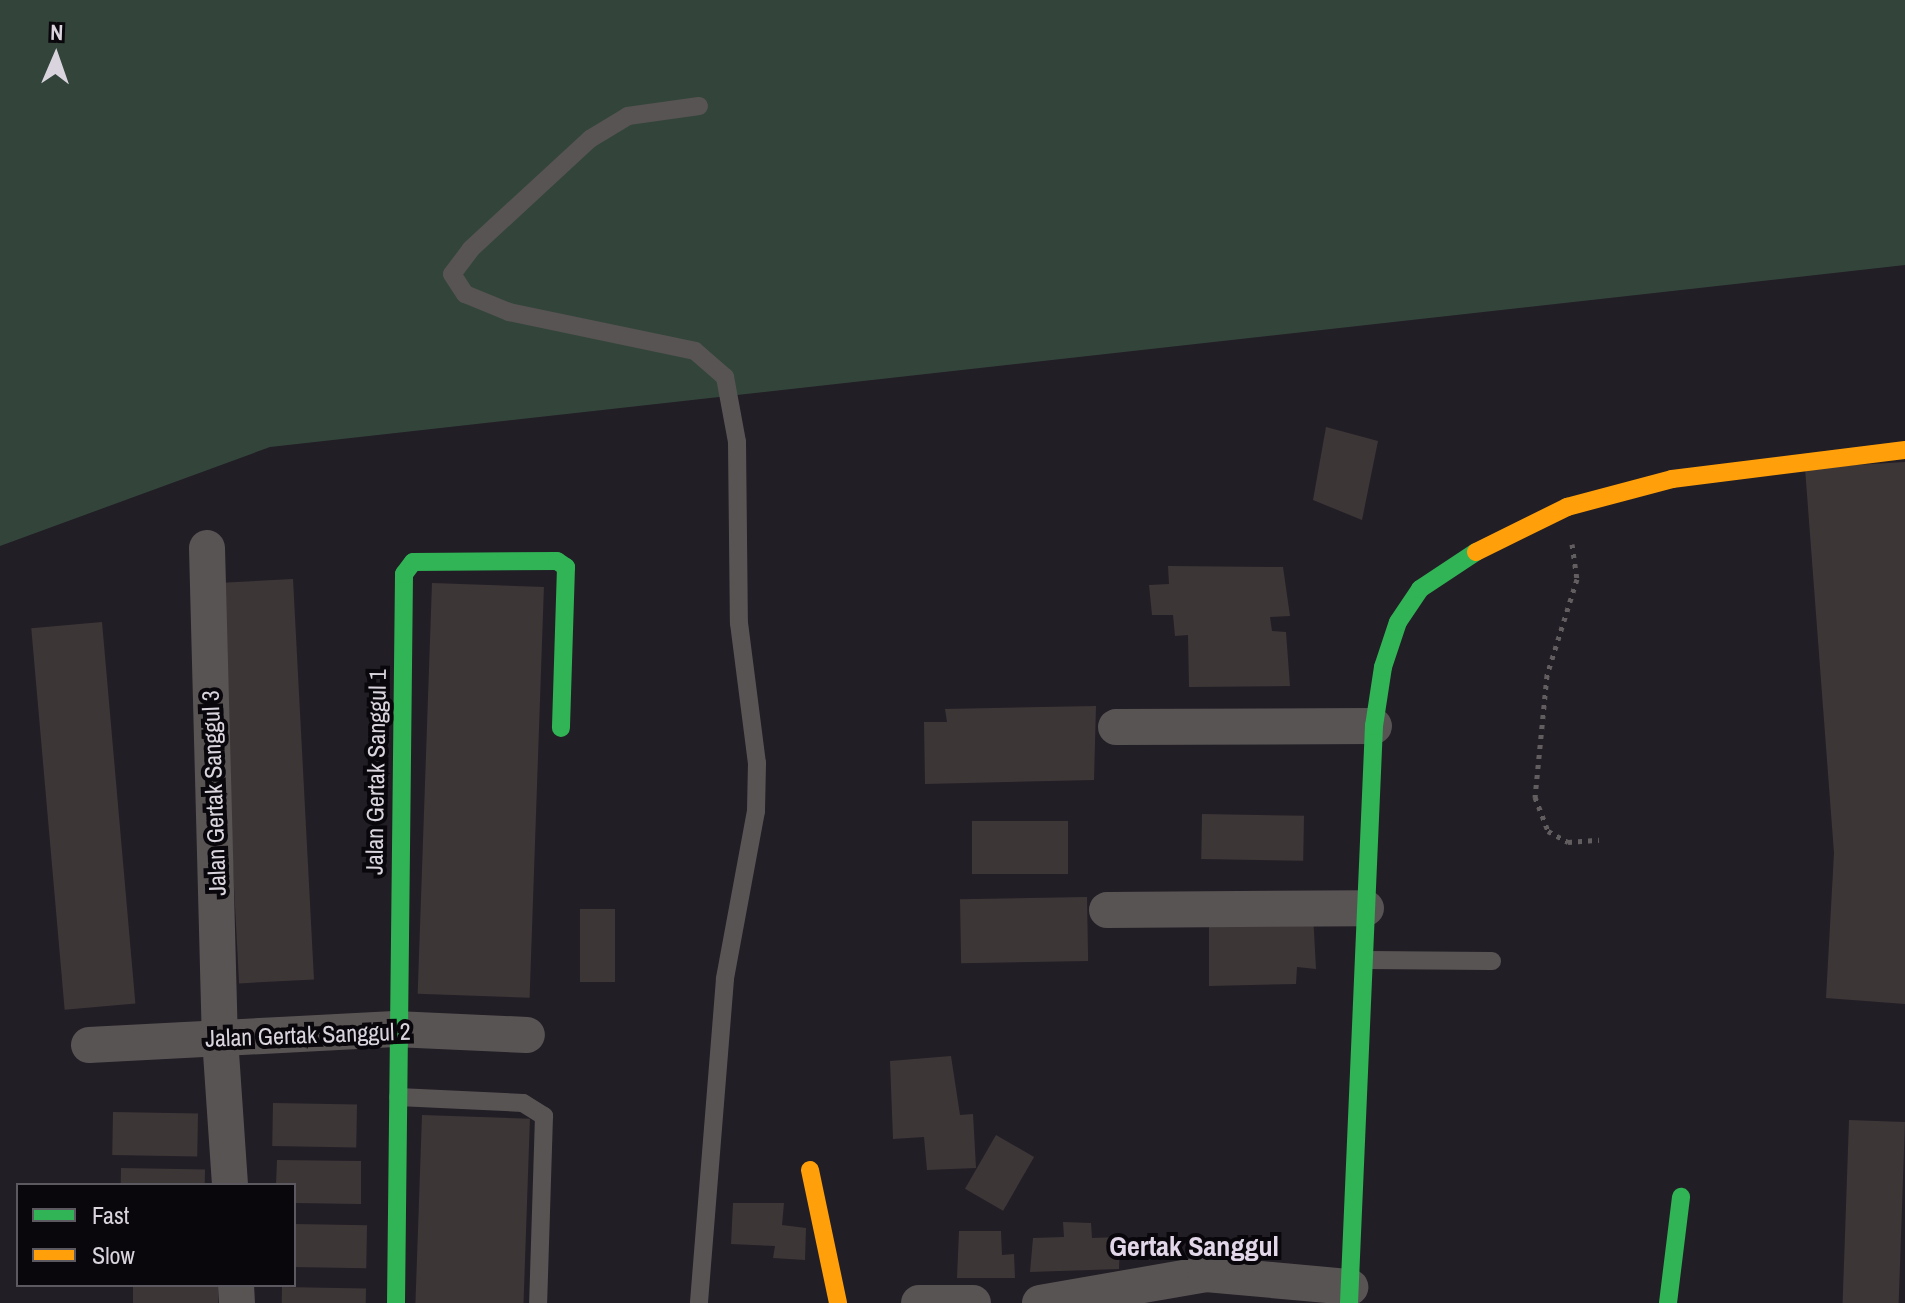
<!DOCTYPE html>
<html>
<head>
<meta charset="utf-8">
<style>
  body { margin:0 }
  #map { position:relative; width:1905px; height:1303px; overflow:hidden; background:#221e25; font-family:"Archivo Narrow",sans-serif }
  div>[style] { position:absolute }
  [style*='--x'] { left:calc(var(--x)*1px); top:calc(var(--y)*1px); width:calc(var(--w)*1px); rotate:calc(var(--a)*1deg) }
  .green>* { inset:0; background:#33453b }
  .building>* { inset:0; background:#3d3637; transform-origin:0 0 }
  .path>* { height:5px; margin-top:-2.5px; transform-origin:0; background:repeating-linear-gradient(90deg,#625e60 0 4px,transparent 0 10px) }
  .lane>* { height:18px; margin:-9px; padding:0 9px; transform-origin:9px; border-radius:9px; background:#595454 }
  .street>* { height:36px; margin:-18px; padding:0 18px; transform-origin:18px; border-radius:18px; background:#595454 }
  .fast>* { height:18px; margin:-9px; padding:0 9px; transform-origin:9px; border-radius:9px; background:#30b455 }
  .slow>* { height:18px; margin:-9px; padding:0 9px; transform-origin:9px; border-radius:9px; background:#ff9f0a }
  span { translate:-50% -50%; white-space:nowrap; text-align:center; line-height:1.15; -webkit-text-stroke:8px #0a070c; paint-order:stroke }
  .street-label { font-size:24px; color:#d9d4dd }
  .quarter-label { font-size:28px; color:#e1d7e8; font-weight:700 }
  .legend { position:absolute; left:16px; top:1183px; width:280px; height:104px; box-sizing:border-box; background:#0a070c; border:2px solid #5d5960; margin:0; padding:10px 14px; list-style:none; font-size:24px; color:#d9d4dd }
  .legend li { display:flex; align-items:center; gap:16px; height:40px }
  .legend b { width:40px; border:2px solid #5d5960 }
  .north { position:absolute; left:16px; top:16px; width:80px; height:80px; -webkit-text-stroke:6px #0a070c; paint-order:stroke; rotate:2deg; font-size:22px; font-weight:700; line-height:32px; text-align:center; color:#d9d4dd }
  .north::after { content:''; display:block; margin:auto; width:28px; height:36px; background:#d9d4dd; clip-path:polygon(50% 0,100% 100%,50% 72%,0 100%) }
</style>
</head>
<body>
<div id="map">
  <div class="green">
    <i style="clip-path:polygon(0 0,1905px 0,1905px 265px,270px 447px,0 546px)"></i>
  </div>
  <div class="building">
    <i style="clip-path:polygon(1326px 427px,1378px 441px,1362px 520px,1313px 500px)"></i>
    <i style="clip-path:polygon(1905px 462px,1905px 1004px,1826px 998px,1834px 853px,1805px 468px)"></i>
    <i style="clip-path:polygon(1168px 566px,1283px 567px,1290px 616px,1270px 617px,1272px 631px,1286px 632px,1290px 686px,1189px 687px,1188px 635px,1175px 636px,1173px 615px,1152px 615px,1149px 585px,1169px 584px)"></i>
    <i style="left:293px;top:579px;width:401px;height:75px;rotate:87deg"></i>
    <i style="left:432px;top:583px;width:112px;height:411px;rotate:2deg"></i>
    <i style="left:102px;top:622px;width:383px;height:71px;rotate:85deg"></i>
    <i style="clip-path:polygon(1096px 706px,1094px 780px,925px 784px,924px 722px,947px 722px,945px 709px)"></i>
    <i style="left:1202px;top:814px;width:102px;height:45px;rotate:1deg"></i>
    <i style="left:1068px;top:821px;width:53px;height:96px;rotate:90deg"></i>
    <i style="left:1087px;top:897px;width:64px;height:127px;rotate:89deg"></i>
    <i style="left:580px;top:909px;width:35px;height:73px"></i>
    <i style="clip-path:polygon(1313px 914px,1316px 969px,1297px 967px,1296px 984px,1209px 986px,1209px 917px)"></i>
    <i style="clip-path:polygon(951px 1056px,960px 1115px,973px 1114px,976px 1168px,927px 1170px,924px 1137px,893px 1139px,890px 1061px)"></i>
    <i style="left:273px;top:1103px;width:84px;height:43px;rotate:1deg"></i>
    <i style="left:113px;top:1112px;width:85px;height:43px;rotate:1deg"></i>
    <i style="left:422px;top:1115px;width:108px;height:188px;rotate:2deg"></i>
    <i style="left:1849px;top:1120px;width:56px;height:183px;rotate:2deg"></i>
    <i style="left:996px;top:1135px;width:44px;height:62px;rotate:30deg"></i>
    <i style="clip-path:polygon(277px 1160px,361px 1161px,361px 1204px,294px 1203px,294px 1185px,276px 1185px)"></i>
    <i style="left:121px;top:1168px;width:84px;height:17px;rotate:1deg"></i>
    <i style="clip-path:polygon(733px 1203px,784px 1203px,782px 1225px,806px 1228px,805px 1260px,773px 1258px,775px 1246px,731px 1244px)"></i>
    <i style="clip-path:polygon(1063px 1222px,1091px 1223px,1092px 1238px,1120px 1237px,1119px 1269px,1030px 1272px,1033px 1238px,1064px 1237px)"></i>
    <i style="left:294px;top:1224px;width:73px;height:43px;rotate:1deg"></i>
    <i style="clip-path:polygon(959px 1231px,1001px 1231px,1002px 1255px,1014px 1254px,1015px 1278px,957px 1278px)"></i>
    <i style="left:133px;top:1285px;width:85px;height:18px"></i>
    <i style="left:282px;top:1287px;width:84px;height:16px;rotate:1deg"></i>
  </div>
  <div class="path">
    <i style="--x:1572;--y:544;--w:35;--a:82"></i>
    <i style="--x:1577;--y:579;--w:101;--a:107.4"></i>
    <i style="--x:1547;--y:675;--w:123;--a:95.6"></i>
    <i style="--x:1535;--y:797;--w:36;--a:69"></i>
    <i style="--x:1548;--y:831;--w:23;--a:29"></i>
    <i style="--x:1568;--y:842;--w:31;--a:-4"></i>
  </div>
  <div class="lane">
    <i style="--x:699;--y:106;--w:72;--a:172"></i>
    <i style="--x:628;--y:116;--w:44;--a:148.8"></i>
    <i style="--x:590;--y:139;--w:162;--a:137.3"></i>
    <i style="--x:471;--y:249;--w:31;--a:127"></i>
    <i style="--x:452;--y:274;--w:24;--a:57"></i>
    <i style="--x:465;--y:294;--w:48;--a:22.2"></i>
    <i style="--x:509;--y:312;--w:190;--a:11.8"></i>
    <i style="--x:695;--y:351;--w:40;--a:41"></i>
    <i style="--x:725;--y:377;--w:66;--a:79.5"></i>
    <i style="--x:737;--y:442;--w:181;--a:89.4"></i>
    <i style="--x:739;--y:623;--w:141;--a:82.7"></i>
    <i style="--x:757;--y:763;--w:48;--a:91.2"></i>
    <i style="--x:756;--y:811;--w:171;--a:100.5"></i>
    <i style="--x:725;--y:979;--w:325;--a:94.6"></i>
    <i style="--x:1366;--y:960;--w:126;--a:0.5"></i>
    <i style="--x:398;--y:1097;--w:125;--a:2.7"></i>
    <i style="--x:523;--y:1103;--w:25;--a:32"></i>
    <i style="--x:544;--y:1116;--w:187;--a:91.8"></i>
  </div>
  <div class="street">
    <i style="--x:207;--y:548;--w:490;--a:88.5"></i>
    <i style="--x:220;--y:1038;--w:147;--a:86.1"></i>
    <i style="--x:1116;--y:727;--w:258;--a:-0.2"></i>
    <i style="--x:1107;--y:910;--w:259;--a:-0.4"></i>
    <i style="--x:89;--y:1045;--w:306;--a:-3"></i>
    <i style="--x:395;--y:1029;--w:132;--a:2.6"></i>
    <i style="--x:236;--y:1285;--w:18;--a:87"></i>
    <i style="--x:919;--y:1303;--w:54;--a:0"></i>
    <i style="--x:1040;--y:1303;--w:169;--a:-9.9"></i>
    <i style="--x:1206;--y:1274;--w:145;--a:5.2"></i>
  </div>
  <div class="fast">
    <i style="--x:396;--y:1303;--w:729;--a:-89.37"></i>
    <i style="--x:404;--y:574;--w:15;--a:-53"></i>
    <i style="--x:413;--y:562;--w:144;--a:-0.4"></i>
    <i style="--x:557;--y:561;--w:11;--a:34"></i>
    <i style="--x:566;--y:567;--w:161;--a:91.8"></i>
    <i style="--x:1349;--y:1303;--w:578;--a:-87.52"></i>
    <i style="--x:1374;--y:726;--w:60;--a:-81.3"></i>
    <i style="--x:1383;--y:667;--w:47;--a:-71.6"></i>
    <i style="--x:1398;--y:622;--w:40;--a:-56"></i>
    <i style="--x:1420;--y:589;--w:67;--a:-33.5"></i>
    <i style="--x:1668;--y:1303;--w:107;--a:-83"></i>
  </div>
  <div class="slow">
    <i style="--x:1476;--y:552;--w:102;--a:-26.3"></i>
    <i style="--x:1567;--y:507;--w:109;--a:-14.9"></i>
    <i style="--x:1672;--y:479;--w:235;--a:-7.1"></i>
    <i style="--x:810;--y:1170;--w:136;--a:78.1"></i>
  </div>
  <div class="street-label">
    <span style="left:376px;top:772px;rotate:-89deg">Jalan Gertak Sanggul 1</span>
    <span style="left:214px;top:793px;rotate:-92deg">Jalan Gertak Sanggul 3</span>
    <span style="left:308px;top:1035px;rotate:-2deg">Jalan Gertak Sanggul 2</span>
  </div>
  <div class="quarter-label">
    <span style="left:1194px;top:1246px">Gertak Sanggul</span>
  </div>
  <ul class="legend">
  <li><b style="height:10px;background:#30b455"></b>Fast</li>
  <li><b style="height:10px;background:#ff9f0a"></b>Slow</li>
  </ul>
  <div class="north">N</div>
</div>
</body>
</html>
